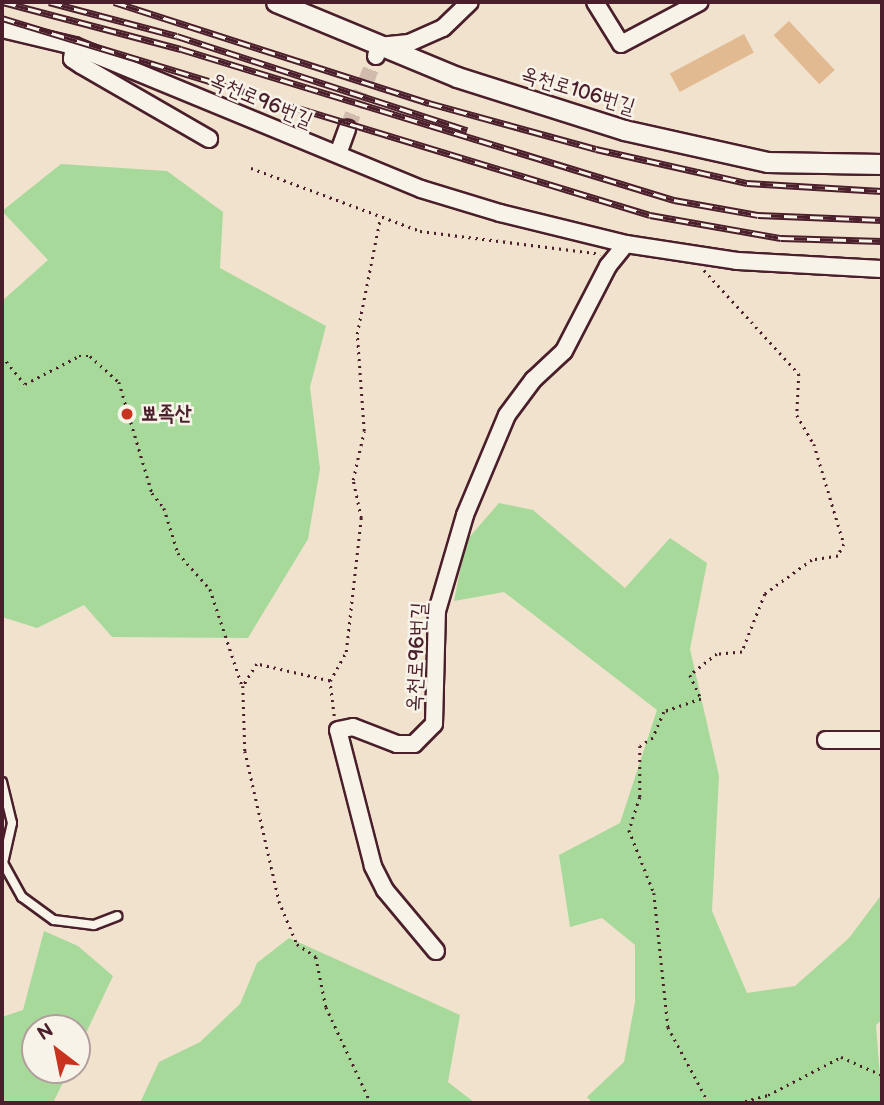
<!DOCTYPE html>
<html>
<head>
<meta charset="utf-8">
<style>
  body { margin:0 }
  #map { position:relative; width:884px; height:1105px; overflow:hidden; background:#f1e2ce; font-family:"Balsamiq Sans","Poor Story",sans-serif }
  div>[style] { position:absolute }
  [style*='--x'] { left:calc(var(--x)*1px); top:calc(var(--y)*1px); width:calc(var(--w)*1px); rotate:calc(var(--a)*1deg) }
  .green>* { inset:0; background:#a7d99b }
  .building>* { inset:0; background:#e2ba92; transform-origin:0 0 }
  .minor-tunnel>* { height:16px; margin-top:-8px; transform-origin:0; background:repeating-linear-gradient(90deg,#d0bbad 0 16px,transparent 0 24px) }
  .path>* { height:2.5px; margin-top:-1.25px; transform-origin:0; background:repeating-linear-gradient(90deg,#4a1f2b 0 2px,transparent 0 7px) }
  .roads { filter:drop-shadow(2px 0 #4a1f2b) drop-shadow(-2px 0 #4a1f2b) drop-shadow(0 2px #4a1f2b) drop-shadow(0 -2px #4a1f2b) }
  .service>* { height:8px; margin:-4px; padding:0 4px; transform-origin:4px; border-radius:4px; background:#f7f3e8 }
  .minor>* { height:16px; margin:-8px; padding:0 8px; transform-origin:8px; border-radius:8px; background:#f7f3e8 }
  .tertiary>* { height:19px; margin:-9.5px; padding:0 9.5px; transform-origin:9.5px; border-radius:9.5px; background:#f7f3e8 }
  .rail>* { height:7px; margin-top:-3.5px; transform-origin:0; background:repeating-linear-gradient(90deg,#f7f3e8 0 13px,#4a1f2b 0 26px); box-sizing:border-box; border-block:2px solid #4a1f2b }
  .dots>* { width:19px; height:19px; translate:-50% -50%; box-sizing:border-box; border:4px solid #f7f3e8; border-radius:50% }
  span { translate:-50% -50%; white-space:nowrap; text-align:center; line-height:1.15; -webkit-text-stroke:5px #f7f3e8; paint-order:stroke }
  .street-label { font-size:21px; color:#4a1f2b }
  .poi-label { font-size:21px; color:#4a1f2b; font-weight:700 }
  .left { translate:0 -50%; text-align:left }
  .frame { position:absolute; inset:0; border:4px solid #4a1f2b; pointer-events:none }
  .north { position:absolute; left:21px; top:1014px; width:70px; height:70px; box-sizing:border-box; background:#f7f3e8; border:2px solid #b29e9c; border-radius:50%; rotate:328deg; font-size:19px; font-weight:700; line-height:28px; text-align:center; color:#4a1f2b }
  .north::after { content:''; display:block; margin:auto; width:24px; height:32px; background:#c8321e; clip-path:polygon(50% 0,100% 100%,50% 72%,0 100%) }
</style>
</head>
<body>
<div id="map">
  <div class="green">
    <i style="clip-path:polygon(61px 164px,167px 171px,223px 212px,220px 268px,326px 326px,310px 387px,320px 469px,308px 539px,248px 638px,112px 637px,84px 605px,37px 628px,2px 617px,2px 301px,48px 260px,2px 211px)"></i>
    <i style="clip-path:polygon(499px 503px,533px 510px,625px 588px,670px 538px,707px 563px,690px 649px,719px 776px,712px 911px,747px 993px,795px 986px,849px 938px,882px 894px,882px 1020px,876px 1025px,882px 1103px,593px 1103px,587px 1097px,624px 1062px,635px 1002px,635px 945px,602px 918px,570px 927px,559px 855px,620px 823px,657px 710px,504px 592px,454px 601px,466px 541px)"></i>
    <i style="clip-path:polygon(44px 931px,78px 946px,113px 976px,77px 1052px,77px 1028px,35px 1028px,35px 1070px,69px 1070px,53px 1103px,2px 1103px,2px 1017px,23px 1010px)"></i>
    <i style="clip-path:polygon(289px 938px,460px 1015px,448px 1082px,475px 1103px,140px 1103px,159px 1062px,200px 1042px,240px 1004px,257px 963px)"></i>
  </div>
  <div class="building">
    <i style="left:789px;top:21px;width:67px;height:21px;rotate:47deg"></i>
    <i style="left:744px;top:34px;width:21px;height:84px;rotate:62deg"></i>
  </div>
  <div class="minor-tunnel">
    <i style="--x:347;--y:129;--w:79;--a:-68.3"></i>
  </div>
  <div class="path">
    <i style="--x:251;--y:168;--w:180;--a:20.4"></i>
    <i style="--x:420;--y:231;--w:182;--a:7.2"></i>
    <i style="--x:704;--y:270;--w:141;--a:47.6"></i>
    <i style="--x:799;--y:374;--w:41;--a:92.8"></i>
    <i style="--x:797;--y:415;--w:34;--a:60"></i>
    <i style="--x:814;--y:444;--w:104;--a:73.3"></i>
    <i style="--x:844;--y:544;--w:13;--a:117"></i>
    <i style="--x:838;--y:556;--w:26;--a:171"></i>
    <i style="--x:812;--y:560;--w:58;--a:144.1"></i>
    <i style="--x:765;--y:594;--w:62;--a:111.6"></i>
    <i style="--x:742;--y:652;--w:25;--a:175"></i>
    <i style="--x:717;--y:654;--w:34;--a:142"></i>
    <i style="--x:690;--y:675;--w:26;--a:65"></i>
    <i style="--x:701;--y:699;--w:39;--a:161"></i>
    <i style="--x:664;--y:712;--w:28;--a:113"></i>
    <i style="--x:653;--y:738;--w:15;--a:148"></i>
    <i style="--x:640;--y:746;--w:51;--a:90"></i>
    <i style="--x:640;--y:797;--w:35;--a:108"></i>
    <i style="--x:629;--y:830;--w:68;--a:68.4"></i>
    <i style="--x:654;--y:893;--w:135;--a:84"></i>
    <i style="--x:668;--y:1027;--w:86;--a:61.7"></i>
    <i style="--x:2;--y:356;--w:36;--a:51"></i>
    <i style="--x:25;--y:384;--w:61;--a:-27.4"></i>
    <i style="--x:79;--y:356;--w:11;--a:0"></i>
    <i style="--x:90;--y:356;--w:39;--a:42"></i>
    <i style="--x:119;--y:382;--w:116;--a:73.4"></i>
    <i style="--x:152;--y:493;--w:19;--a:51"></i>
    <i style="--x:164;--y:508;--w:47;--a:72.7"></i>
    <i style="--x:178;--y:553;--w:48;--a:48.4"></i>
    <i style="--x:210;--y:589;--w:101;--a:71.6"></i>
    <i style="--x:330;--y:681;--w:75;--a:-166.9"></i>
    <i style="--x:257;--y:664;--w:26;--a:122"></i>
    <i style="--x:243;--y:686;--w:65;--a:88.2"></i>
    <i style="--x:245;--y:751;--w:154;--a:77.2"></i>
    <i style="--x:279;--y:901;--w:47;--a:67.3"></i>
    <i style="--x:297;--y:944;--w:23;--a:34"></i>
    <i style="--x:316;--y:957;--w:51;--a:78.7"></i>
    <i style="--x:326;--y:1007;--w:106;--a:64.9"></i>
    <i style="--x:334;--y:716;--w:35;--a:-97"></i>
    <i style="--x:330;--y:681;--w:33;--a:-61"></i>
    <i style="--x:346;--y:652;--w:135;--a:-83.6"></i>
    <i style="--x:361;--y:518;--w:39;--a:-102"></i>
    <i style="--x:353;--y:480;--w:50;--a:-77.3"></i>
    <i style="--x:364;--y:431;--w:97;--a:-94.1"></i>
    <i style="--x:357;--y:334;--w:117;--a:-78.7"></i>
    <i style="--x:738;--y:1103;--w:31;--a:-15"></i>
    <i style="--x:768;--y:1095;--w:82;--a:-27.5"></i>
    <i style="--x:841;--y:1057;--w:45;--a:23.7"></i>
  </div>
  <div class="roads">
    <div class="service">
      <i style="--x:2;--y:782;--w:42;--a:76.3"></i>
      <i style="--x:12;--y:823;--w:41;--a:102.7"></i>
      <i style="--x:3;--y:863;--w:39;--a:61"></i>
      <i style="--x:22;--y:897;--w:39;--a:36"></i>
      <i style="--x:54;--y:920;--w:40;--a:7.1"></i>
      <i style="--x:94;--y:925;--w:25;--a:-21"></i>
    </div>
    <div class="minor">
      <i style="--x:595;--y:2;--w:49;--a:58.2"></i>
      <i style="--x:621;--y:44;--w:89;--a:-28"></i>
      <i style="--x:2;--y:29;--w:74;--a:13.3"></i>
      <i style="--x:74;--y:46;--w:375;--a:22.4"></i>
      <i style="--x:421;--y:189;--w:83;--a:16.9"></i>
      <i style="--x:500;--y:213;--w:130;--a:13.8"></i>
      <i style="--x:626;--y:244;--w:112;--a:8.7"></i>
      <i style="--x:737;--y:261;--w:145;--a:3.2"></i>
      <i style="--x:74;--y:46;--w:13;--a:99"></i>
      <i style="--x:72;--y:59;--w:11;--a:34"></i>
      <i style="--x:81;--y:65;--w:148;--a:30"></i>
      <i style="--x:376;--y:56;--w:10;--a:-73"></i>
      <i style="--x:379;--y:46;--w:30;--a:-6"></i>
      <i style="--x:409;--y:43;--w:37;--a:-24"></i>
      <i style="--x:443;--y:28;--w:37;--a:-44"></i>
      <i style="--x:338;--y:154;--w:27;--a:-70"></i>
      <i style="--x:826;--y:740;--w:56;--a:0"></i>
      <i style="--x:436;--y:951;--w:80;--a:-129.9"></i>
      <i style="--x:385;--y:890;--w:27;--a:-117"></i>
      <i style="--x:373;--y:866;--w:140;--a:-104.4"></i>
      <i style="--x:338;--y:730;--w:15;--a:-11"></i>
      <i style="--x:353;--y:727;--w:47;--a:21.1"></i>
      <i style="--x:397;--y:744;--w:17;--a:0"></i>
      <i style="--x:414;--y:744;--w:28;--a:-45"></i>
      <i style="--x:434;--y:724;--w:113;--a:-88.5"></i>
      <i style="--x:437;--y:611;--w:100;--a:-73.7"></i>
      <i style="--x:465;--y:515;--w:108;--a:-67.2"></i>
      <i style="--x:507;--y:415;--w:44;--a:-53.4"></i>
      <i style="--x:533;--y:380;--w:42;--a:-43.1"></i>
      <i style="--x:564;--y:351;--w:96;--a:-62.6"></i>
      <i style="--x:608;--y:266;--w:28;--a:-51"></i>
    </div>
    <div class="tertiary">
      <i style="--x:276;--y:2;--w:196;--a:22.5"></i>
      <i style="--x:457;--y:77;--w:175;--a:17.6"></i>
      <i style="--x:624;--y:130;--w:147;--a:12.6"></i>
      <i style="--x:767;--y:162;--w:115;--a:1"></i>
    </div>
  </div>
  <div class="rail">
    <i style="--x:3;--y:2;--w:184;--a:14.8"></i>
    <i style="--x:181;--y:49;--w:516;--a:17.03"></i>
    <i style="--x:674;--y:200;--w:85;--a:10.1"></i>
    <i style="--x:758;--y:215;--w:124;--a:2.3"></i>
    <i style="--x:49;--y:2;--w:132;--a:14.9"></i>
    <i style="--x:177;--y:36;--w:305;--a:18"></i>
    <i style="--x:114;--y:2;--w:331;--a:17.8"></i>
    <i style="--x:429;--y:103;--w:173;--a:15.4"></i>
    <i style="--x:596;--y:149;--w:155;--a:12.7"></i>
    <i style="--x:747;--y:183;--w:135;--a:3.4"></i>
    <i style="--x:2;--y:18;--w:677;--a:16.91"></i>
    <i style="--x:650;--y:215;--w:133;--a:10"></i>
    <i style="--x:781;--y:238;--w:101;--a:1.7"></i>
  </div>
  <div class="dots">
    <i style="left:127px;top:414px;background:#c8321e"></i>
  </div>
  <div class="street-label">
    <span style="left:578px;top:91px;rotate:17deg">옥천로106번길</span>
    <span style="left:261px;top:101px;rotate:23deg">옥천로96번길</span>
    <span style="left:417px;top:657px;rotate:-87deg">옥천로96번길</span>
  </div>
  <div class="poi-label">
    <span class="left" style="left:141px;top:414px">뾰족산</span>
  </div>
  <div class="frame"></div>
  <div class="north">N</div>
</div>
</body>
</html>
